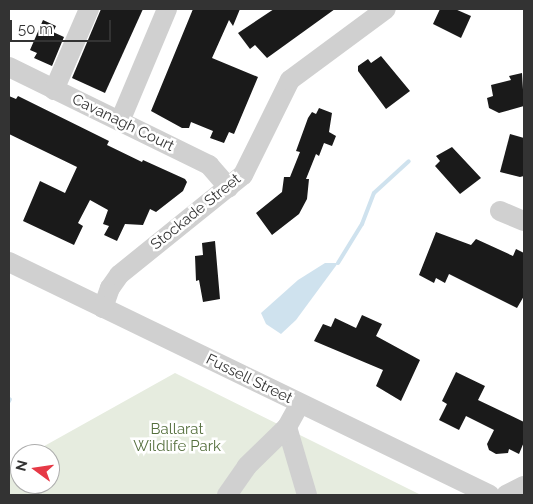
<!DOCTYPE html>
<html>
<head>
<meta charset="utf-8">
<style>
  body { margin:0 }
  #map { position:relative; width:533px; height:504px; overflow:hidden; background:#fff; font-family:Raleway,sans-serif }
  div>[style] { position:absolute }
  [style*='--x'] { left:calc(var(--x)*1px); top:calc(var(--y)*1px); width:calc(var(--w)*1px); rotate:calc(var(--a)*1deg) }
  .green>* { inset:0; background:#e6ecdf }
  .water>* { inset:0; background:#cfe2ee }
  .stream>* { height:4px; margin:-2px; padding:0 2px; transform-origin:2px; border-radius:2px; background:#cfe2ee }
  .building>* { inset:0; background:#1a1a1a }
  .minor>* { height:20px; margin:-10px; padding:0 10px; transform-origin:10px; border-radius:10px; background:#d0d0d0 }
  span { translate:-50% -50%; white-space:nowrap; text-align:center; line-height:1.15; -webkit-text-stroke:5px #fff; paint-order:stroke }
  .street-label { font-size:15px; color:#333 }
  .park-label { font-size:15px; color:#56703f }
  .frame { position:absolute; inset:0; border:10px solid #333; pointer-events:none }
  .north { position:absolute; left:10px; top:444px; width:50px; height:50px; box-sizing:border-box; background:#fff; border:1px solid #adadad; border-radius:50%; rotate:284deg; font-size:14px; font-weight:700; line-height:20px; text-align:center; color:#333 }
  .north::after { content:''; display:block; margin:auto; width:18px; height:22px; background:#e63946; clip-path:polygon(50% 0,100% 100%,50% 72%,0 100%) }
  .scale { position:absolute; left:10px; top:20px; width:101px; height:22px; box-sizing:border-box; border:2px solid #333; border-top:0; padding-left:6px; font-size:15px; line-height:18px; white-space:nowrap; color:#333; -webkit-text-stroke:4px #fff; paint-order:stroke }
</style>
</head>
<body>
<div id="map">
  <div class="green">
    <i style="clip-path:polygon(175px 373px,421px 495px,9px 495px,9px 466px,20px 460px,20px 484px,50px 484px,50px 454px,30px 454px)"></i>
  </div>
  <div class="water">
    <i style="clip-path:polygon(325px 263px,338px 263px,296px 320px,281px 334px,266px 324px,261px 313px,298px 280px)"></i>
  </div>
  <div class="stream">
    <i style="--x:338;--y:263;--w:46;--a:-58.4"></i>
    <i style="--x:362;--y:224;--w:33;--a:-69"></i>
    <i style="--x:374;--y:193;--w:47;--a:-42.4"></i>
    <i style="--x:9;--y:401;--w:2;--a:-63"></i>
  </div>
  <div class="building">
    <i style="clip-path:polygon(101px 9px,143px 9px,105px 93px,72px 78px)"></i>
    <i style="clip-path:polygon(193px 9px,240px 9px,233px 26px,229px 20px,212px 58px,258px 77px,234px 134px,229px 132px,224px 143px,210px 138px,213px 131px,191px 122px,189px 128px,182px 128px,151px 111px)"></i>
    <i style="clip-path:polygon(274px 9px,335px 9px,267px 58px,255px 45px,250px 49px,238px 33px)"></i>
    <i style="clip-path:polygon(440px 9px,455px 9px,471px 16px,461px 38px,433px 24px)"></i>
    <i style="clip-path:polygon(43px 20px,56px 26px,53px 32px,64px 37px,52px 66px,34px 58px,37px 53px,30px 50px)"></i>
    <i style="clip-path:polygon(381px 56px,410px 91px,386px 109px,358px 71px,358px 66px,368px 59px,371px 63px)"></i>
    <i style="clip-path:polygon(522px 73px,524px 106px,499px 113px,489px 108px,487px 98px,493px 96px,491px 85px,511px 80px,509px 76px)"></i>
    <i style="clip-path:polygon(9px 96px,16px 99px,18px 96px,109px 141px,107px 145px,142px 162px,143px 160px,185px 179px,187px 182px,183px 191px,156px 212px,150px 209px,143px 225px,125px 224px,117px 241px,104px 235px,109px 226px,103px 224px,108px 210px,90px 200px,78px 223px,83px 226px,74px 245px,23px 221px,40px 181px,65px 193px,77px 167px,9px 134px)"></i>
    <i style="clip-path:polygon(319px 108px,332px 113px,329px 132px,336px 136px,332px 146px,324px 143px,319px 156px,316px 154px,306px 179px,309px 179px,307px 199px,299px 214px,272px 235px,256px 213px,282px 192px,284px 177px,290px 177px,300px 152px,296px 151px,308px 118px,312px 112px,316px 114px)"></i>
    <i style="clip-path:polygon(510px 134px,524px 138px,524px 176px,520px 177px,500px 172px)"></i>
    <i style="clip-path:polygon(452px 147px,481px 178px,460px 194px,435px 166px,440px 161px,436px 156px)"></i>
    <i style="clip-path:polygon(436px 232px,471px 245px,476px 239px,513px 256px,516px 249px,524px 253px,524px 296px,517px 308px,449px 274px,445px 283px,436px 278px,434px 283px,419px 275px)"></i>
    <i style="clip-path:polygon(215px 241px,220px 299px,203px 302px,199px 280px,196px 281px,195px 256px,203px 255px,202px 243px)"></i>
    <i style="clip-path:polygon(362px 315px,382px 324px,376px 336px,420px 360px,401px 401px,376px 386px,383px 370px,314px 341px,323px 324px,331px 327px,335px 318px,356px 328px)"></i>
    <i style="clip-path:polygon(456px 372px,485px 386px,478px 400px,524px 422px,524px 442px,519px 454px,509px 449px,508px 453px,496px 454px,489px 450px,487px 444px,494px 430px,466px 416px,459px 430px,439px 420px,447px 404px,442px 401px)"></i>
  </div>
  <div class="minor">
    <i style="--x:9;--y:67;--w:223;--a:26.1"></i>
    <i style="--x:209;--y:165;--w:30;--a:49"></i>
    <i style="--x:54;--y:90;--w:88;--a:-66.6"></i>
    <i style="--x:120;--y:121;--w:121;--a:-67.2"></i>
    <i style="--x:500;--y:211;--w:26;--a:23"></i>
    <i style="--x:9;--y:262;--w:534;--a:25.85"></i>
    <i style="--x:103;--y:308;--w:21;--a:-71"></i>
    <i style="--x:110;--y:288;--w:16;--a:-55"></i>
    <i style="--x:119;--y:275;--w:159;--a:-38.9"></i>
    <i style="--x:243;--y:175;--w:106;--a:-63.7"></i>
    <i style="--x:290;--y:80;--w:119;--a:-36.5"></i>
    <i style="--x:287;--y:427;--w:71;--a:73.6"></i>
    <i style="--x:227;--y:495;--w:35;--a:-55"></i>
    <i style="--x:247;--y:466;--w:56;--a:-44.3"></i>
    <i style="--x:287;--y:427;--w:26;--a:-61"></i>
    <i style="--x:506;--y:495;--w:20;--a:-27"></i>
  </div>
  <div class="street-label">
    <span style="left:123px;top:123px;rotate:26deg">Cavanagh Court</span>
    <span style="left:196px;top:212px;rotate:-39deg">Stockade Street</span>
    <span style="left:249px;top:379px;rotate:26deg">Fussell Street</span>
  </div>
  <div class="park-label">
    <span style="left:177px;top:438px">Ballarat<br>Wildlife Park</span>
  </div>
  <div class="frame"></div>
  <div class="north">N</div>
  <div class="scale">50 m</div>
</div>
</body>
</html>
